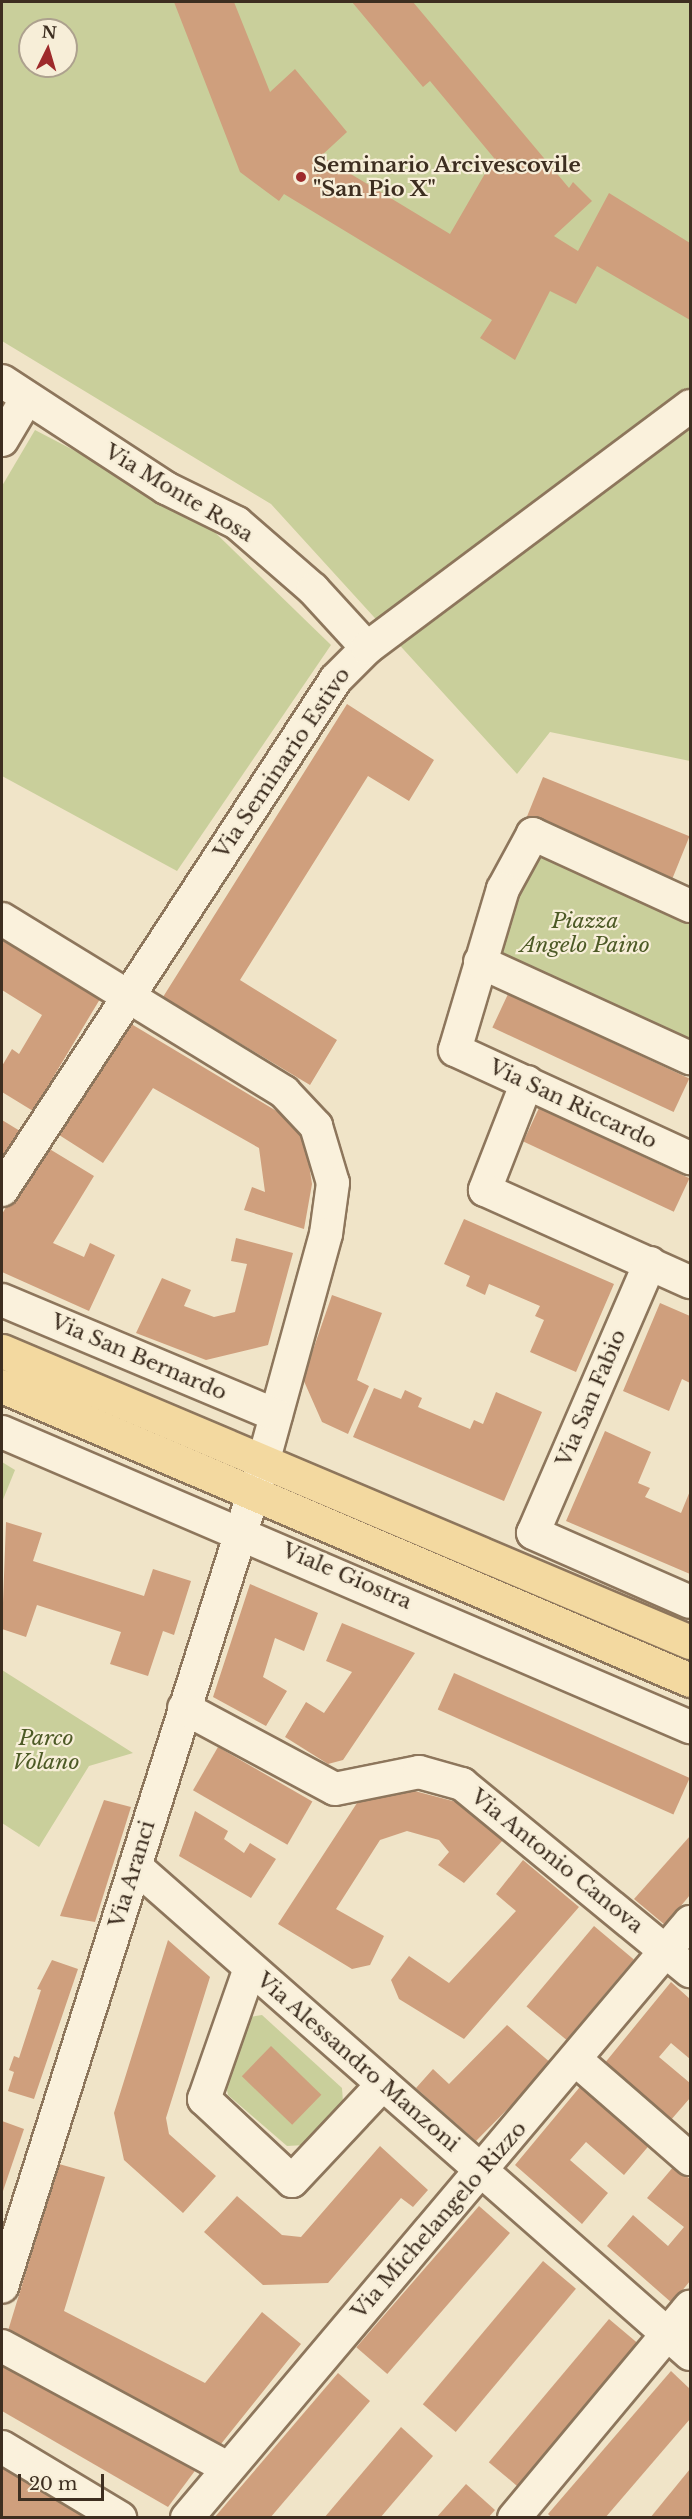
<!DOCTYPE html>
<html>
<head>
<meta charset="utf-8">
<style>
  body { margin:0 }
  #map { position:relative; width:692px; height:2519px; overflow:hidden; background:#f0e4c8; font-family:"Libre Baskerville",serif }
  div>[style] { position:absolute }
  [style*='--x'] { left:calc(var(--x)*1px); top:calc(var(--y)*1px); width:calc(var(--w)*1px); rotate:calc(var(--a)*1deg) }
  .green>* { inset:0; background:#c9cf9b }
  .building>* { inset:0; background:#cf9f7d; transform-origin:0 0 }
  .roads { filter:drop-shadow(2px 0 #8d765c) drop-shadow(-2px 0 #8d765c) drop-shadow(0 2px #8d765c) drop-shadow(0 -2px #8d765c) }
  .street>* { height:32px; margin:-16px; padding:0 16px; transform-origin:16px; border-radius:16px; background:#faf1dc }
  .primary>* { height:33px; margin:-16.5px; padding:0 16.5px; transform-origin:16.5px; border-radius:16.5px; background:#f3d9a0 }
  .dots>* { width:16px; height:16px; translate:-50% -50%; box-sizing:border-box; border:3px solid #f7eed8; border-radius:50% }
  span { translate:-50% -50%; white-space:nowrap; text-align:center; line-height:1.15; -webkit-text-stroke:4.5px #f7eed8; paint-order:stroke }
  .poi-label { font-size:21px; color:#3d2e20; font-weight:700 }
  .left { translate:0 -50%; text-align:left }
  .street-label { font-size:21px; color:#3d2e20 }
  .park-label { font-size:21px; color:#4d5a26; font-style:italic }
  .frame { position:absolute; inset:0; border:3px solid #3d2e20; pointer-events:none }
  .north { position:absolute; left:18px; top:18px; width:60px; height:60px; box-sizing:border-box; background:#f7eed8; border:2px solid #ada18e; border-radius:50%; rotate:5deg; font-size:16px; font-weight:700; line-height:24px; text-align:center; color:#3d2e20 }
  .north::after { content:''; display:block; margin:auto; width:21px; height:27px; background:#9e2a2b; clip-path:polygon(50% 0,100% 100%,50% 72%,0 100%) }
  .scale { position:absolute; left:18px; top:2474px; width:86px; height:27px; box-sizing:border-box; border:3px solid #3d2e20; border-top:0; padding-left:8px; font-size:18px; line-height:21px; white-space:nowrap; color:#3d2e20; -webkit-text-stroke:4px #f7eed8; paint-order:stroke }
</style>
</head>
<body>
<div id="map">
  <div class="green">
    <i style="clip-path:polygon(evenodd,2px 2px,690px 2px,690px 761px,550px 732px,517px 774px,271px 504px,2px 341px,2px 2px,30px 30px,66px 30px,66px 66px,30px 66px,30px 30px)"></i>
    <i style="clip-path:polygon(35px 430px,196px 514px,331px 645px,177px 871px,2px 776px,2px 486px)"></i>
    <i style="clip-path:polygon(539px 846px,690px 916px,690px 1047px,494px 958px)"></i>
    <i style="clip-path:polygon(2px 1462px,15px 1470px,2px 1502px)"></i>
    <i style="clip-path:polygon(2px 1670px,133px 1753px,89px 1766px,39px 1847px,2px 1823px)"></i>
    <i style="clip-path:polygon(262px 2015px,342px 2088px,343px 2102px,305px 2145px,287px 2146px,228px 2095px,225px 2080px,250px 2017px)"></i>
  </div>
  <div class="building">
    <i style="clip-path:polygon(174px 2px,234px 2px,270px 92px,295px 69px,347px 132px,321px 156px,450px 234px,494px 158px,430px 81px,423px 87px,352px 2px,413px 2px,569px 188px,573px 182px,592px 201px,554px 236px,578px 251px,609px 193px,690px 243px,690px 320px,597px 266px,576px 304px,550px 291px,515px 360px,480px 338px,492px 320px,284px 194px,279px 201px,240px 172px)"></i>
    <i style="clip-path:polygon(347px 704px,434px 760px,409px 801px,368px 776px,240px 980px,337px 1040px,310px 1085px,163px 997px)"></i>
    <i style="left:543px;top:777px;width:158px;height:50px;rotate:22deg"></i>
    <i style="clip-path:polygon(2px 938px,100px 999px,33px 1111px,2px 1092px,2px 1066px,12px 1049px,19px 1054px,42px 1015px,2px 990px)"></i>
    <i style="left:508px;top:994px;width:200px;height:37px;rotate:25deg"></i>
    <i style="clip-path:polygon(128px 1022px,293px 1121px,305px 1138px,312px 1184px,304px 1229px,244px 1210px,252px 1187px,265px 1192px,259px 1148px,153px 1088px,103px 1163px,56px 1133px)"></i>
    <i style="left:539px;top:1108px;width:166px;height:37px;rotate:25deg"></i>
    <i style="clip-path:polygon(2px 1120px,20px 1131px,2px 1159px)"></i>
    <i style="clip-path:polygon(43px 1145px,94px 1176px,53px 1243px,84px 1257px,90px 1243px,115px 1255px,89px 1311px,2px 1272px,2px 1214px)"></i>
    <i style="clip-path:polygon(464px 1219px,614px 1284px,576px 1372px,530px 1352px,544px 1320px,535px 1316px,540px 1306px,489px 1284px,485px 1295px,466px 1286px,470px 1276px,444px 1264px)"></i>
    <i style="clip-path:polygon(236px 1238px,293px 1253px,268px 1345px,206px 1360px,136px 1333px,162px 1278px,191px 1290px,184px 1306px,214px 1317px,235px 1312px,247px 1264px,231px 1261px)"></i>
    <i style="clip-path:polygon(332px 1295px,382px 1313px,357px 1380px,369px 1386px,348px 1434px,322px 1422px,303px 1379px)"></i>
    <i style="clip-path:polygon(660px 1303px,690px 1316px,690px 1383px,682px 1379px,669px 1411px,623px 1391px)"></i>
    <i style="clip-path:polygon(374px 1388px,401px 1399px,405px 1390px,422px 1398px,418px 1407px,470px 1429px,474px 1420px,483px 1424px,496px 1392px,542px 1412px,504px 1501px,353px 1437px)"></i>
    <i style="clip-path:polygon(605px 1431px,651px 1452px,638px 1483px,650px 1488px,645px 1497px,681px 1513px,690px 1491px,690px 1574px,566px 1521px)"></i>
    <i style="clip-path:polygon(6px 1522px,42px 1533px,33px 1561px,144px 1596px,153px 1569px,191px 1581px,174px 1635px,163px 1631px,148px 1676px,110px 1664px,121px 1632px,37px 1605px,26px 1637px,2px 1629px)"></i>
    <i style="clip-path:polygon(250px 1584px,318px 1613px,304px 1651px,275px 1638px,263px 1677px,287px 1691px,266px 1726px,213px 1697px)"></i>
    <i style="clip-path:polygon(342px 1623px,415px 1653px,343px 1760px,328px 1764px,285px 1737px,306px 1702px,324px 1713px,352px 1672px,326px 1661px)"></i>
    <i style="left:454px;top:1673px;width:258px;height:40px;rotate:24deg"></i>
    <i style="left:218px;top:1747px;width:109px;height:50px;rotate:30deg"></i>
    <i style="clip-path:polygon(407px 1789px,464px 1804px,503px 1840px,464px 1883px,438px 1865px,449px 1852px,439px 1840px,407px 1831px,380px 1840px,336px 1909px,384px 1936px,370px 1965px,352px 1969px,278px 1924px,357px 1803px)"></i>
    <i style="clip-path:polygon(104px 1800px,131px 1807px,95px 1922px,60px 1916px)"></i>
    <i style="clip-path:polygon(195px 1811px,228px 1831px,224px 1839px,244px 1853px,250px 1843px,276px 1859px,251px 1898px,179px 1856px)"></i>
    <i style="clip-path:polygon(690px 1836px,690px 1895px,665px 1925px,634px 1899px)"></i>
    <i style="clip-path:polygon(523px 1860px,579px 1907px,464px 2039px,399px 1999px,391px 1980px,409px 1956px,449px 1983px,516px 1911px,496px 1894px)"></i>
    <i style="left:594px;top:1926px;width:52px;height:105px;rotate:40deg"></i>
    <i style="clip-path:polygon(168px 1940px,210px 1977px,166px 2118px,169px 2134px,216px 2176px,183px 2213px,124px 2160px,114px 2113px)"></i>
    <i style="clip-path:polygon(52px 1960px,78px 1969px,34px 2099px,8px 2091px,14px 2072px,9px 2070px,14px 2056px,19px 2058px,41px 1990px,37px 1989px)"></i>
    <i style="clip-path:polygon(671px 1982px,690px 1999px,690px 2059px,671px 2043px,659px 2057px,690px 2083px,690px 2098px,670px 2121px,604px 2064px)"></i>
    <i style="clip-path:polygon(507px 2025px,552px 2064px,476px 2141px,416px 2088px,433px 2069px,449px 2084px)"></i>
    <i style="left:271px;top:2046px;width:70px;height:42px;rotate:44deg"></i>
    <i style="clip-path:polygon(584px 2082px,652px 2142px,624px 2175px,586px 2142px,570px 2160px,608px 2193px,582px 2224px,515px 2165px)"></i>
    <i style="clip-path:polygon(2px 2121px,24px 2129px,2px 2194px)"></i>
    <i style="clip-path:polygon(380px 2146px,428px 2190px,413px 2207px,401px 2198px,328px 2283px,263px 2285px,204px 2232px,237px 2196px,282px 2235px,301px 2237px)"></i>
    <i style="clip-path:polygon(59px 2164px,105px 2177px,64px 2311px,205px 2383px,262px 2312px,301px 2344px,217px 2449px,7px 2334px)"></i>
    <i style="clip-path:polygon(674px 2166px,690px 2179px,690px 2281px,672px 2303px,607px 2246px,633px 2215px,668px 2246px,684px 2227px,647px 2198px)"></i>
    <i style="left:479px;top:2206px;width:41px;height:187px;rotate:41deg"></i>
    <i style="left:543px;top:2261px;width:43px;height:187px;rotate:40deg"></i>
    <i style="left:609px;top:2319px;width:38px;height:187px;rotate:40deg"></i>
    <i style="clip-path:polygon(2px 2360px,200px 2464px,168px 2507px,2px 2411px)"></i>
    <i style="clip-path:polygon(671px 2371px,690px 2389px,690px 2419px,605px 2518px,552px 2518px,548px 2514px)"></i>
    <i style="clip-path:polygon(338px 2373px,370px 2401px,270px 2518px,214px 2518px)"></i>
    <i style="clip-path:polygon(401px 2427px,433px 2456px,380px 2518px,324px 2518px)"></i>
    <i style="clip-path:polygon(2px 2468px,89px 2518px,2px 2518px)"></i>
    <i style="clip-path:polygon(690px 2469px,690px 2518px,650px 2518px)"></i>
    <i style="clip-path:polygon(466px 2484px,495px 2510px,488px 2518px,436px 2518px)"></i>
  </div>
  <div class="roads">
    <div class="street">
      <i style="--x:2;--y:381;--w:196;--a:33.1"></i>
      <i style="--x:166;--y:488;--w:79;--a:26.2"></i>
      <i style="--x:237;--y:523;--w:101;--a:41"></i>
      <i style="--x:313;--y:589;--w:80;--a:47.5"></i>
      <i style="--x:2;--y:440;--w:49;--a:-59.2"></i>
      <i style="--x:690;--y:906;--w:173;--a:-155.4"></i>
      <i style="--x:533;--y:834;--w:63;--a:118.6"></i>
      <i style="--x:503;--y:889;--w:168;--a:106.6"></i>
      <i style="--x:455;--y:1050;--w:259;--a:24.7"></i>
      <i style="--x:2;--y:919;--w:331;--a:31.5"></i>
      <i style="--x:284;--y:1092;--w:47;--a:46.7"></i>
      <i style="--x:316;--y:1126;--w:59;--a:73.4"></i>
      <i style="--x:333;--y:1183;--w:51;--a:97.8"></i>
      <i style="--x:326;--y:1234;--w:238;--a:105.4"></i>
      <i style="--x:263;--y:1463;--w:864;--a:107.58"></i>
      <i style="--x:480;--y:962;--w:231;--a:24.6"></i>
      <i style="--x:527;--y:1082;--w:116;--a:111.3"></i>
      <i style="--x:485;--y:1190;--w:225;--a:24.2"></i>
      <i style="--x:2;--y:1190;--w:610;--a:-56.83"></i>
      <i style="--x:336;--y:679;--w:44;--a:-45"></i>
      <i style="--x:367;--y:648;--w:404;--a:-36.8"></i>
      <i style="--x:650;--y:1263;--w:294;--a:113.4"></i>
      <i style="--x:533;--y:1533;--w:171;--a:23.7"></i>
      <i style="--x:2;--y:1300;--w:297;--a:22.8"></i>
      <i style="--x:2;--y:1432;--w:749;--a:23.21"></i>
      <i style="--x:184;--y:1708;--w:171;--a:28.2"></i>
      <i style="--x:335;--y:1789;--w:86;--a:-11.4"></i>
      <i style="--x:419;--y:1772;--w:45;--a:15.6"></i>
      <i style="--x:462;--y:1784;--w:295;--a:39.4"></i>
      <i style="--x:135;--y:1866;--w:739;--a:41.32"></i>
      <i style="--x:250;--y:1968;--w:139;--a:109.3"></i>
      <i style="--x:204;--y:2099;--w:120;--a:43"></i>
      <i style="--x:292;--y:2181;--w:133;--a:-46.8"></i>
      <i style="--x:576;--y:2060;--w:151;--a:41"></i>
      <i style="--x:2;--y:2346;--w:255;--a:28.4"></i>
      <i style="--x:2;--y:2447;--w:138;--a:31"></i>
      <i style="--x:187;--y:2518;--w:780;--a:-49.84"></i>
      <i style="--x:514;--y:2518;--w:275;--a:-50.2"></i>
    </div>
    <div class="primary">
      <i style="--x:2;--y:1351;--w:747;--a:22.93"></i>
      <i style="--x:2;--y:1386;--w:748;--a:23.14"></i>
    </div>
  </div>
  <div class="dots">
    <i style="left:301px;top:177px;background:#9e2a2b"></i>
  </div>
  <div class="poi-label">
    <span class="left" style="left:313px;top:177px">Seminario Arcivescovile<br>"San Pio X"</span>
  </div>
  <div class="street-label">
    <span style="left:179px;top:493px;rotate:31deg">Via Monte Rosa</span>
    <span style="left:282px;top:763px;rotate:-56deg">Via Seminario Estivo</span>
    <span style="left:573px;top:1104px;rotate:25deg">Via San Riccardo</span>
    <span style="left:139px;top:1357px;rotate:23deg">Via San Bernardo</span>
    <span style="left:591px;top:1398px;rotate:-67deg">Via San Fabio</span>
    <span style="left:347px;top:1576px;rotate:23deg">Viale Giostra</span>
    <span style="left:557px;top:1861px;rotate:39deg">Via Antonio Canova</span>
    <span style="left:132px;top:1874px;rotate:-73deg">Via Aranci</span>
    <span style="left:358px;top:2062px;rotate:41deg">Via Alessandro Manzoni</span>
    <span style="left:439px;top:2220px;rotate:-49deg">Via Michelangelo Rizzo</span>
  </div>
  <div class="park-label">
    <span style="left:585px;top:933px">Piazza<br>Angelo Paino</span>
    <span style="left:46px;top:1750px">Parco<br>Volano</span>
  </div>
  <div class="frame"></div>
  <div class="north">N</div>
  <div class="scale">20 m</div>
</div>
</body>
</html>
